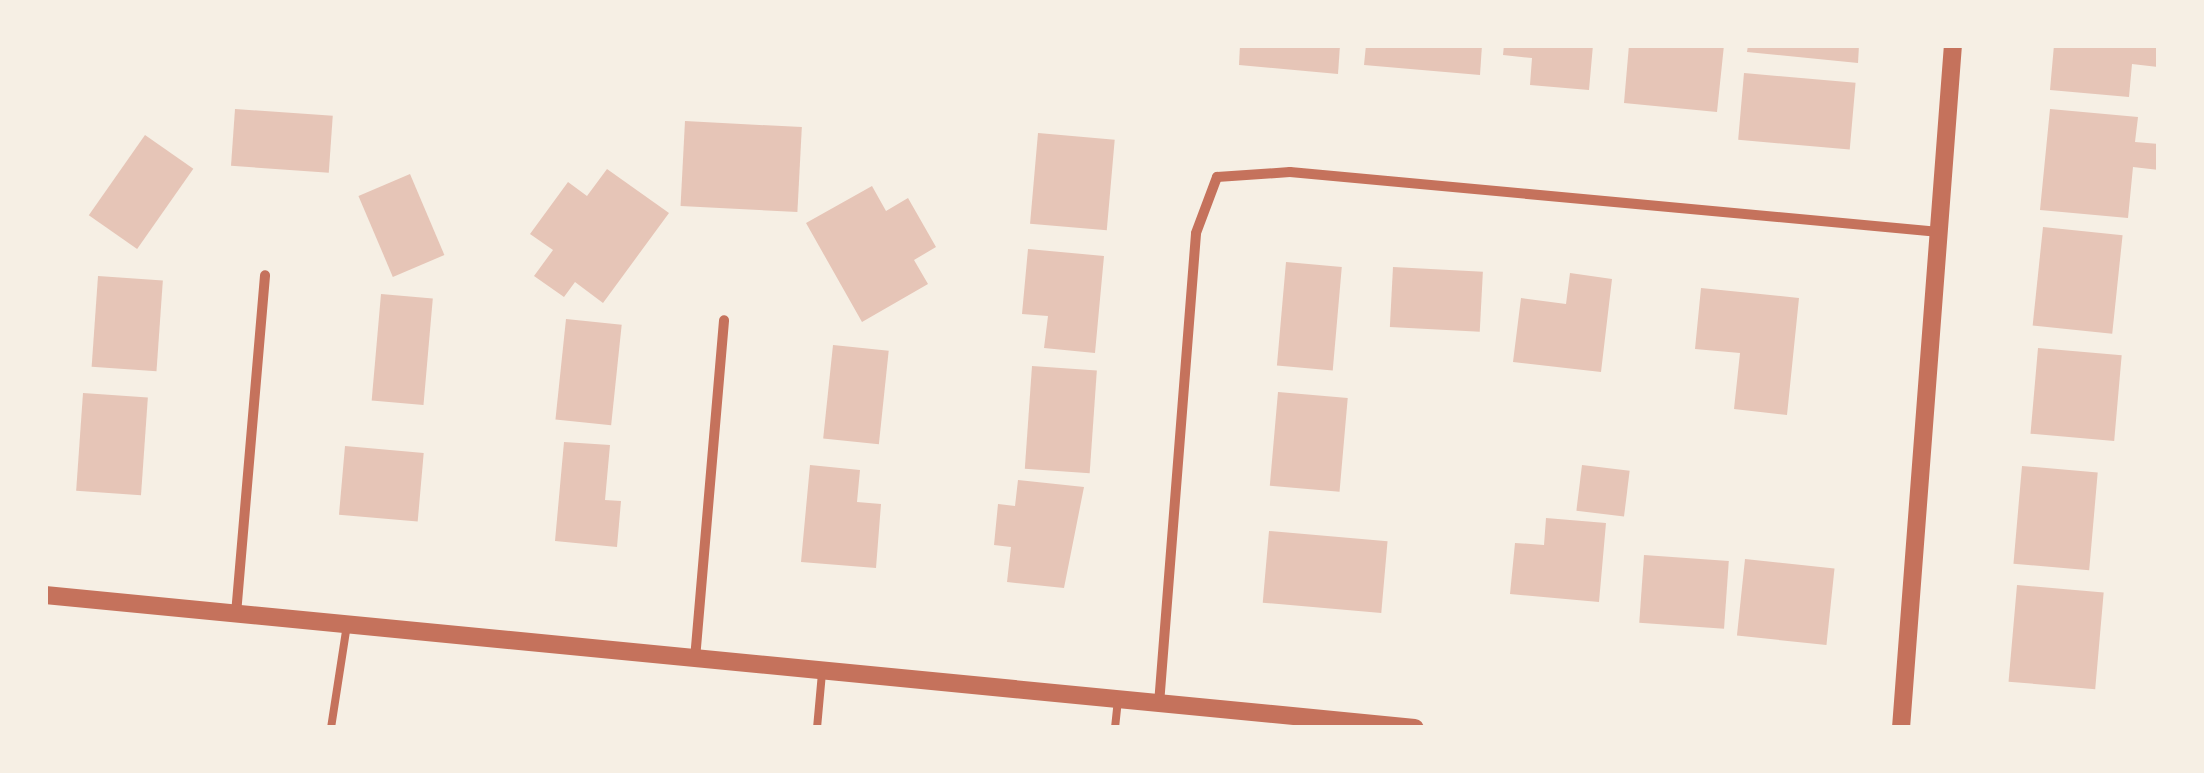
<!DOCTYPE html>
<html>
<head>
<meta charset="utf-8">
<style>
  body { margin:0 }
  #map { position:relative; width:2204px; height:773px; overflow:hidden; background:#f6efe4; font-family:"Fira Sans Condensed",sans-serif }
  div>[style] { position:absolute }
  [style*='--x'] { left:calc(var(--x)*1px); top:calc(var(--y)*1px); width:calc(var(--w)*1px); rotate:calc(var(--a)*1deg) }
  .building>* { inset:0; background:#e6c5b7; transform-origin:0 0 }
  .service>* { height:8px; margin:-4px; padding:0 4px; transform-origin:4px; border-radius:4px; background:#c5725c }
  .minor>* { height:10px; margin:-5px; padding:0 5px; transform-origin:5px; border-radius:5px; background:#c5725c }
  .tertiary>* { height:18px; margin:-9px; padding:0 9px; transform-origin:9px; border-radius:9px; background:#c5725c }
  span { translate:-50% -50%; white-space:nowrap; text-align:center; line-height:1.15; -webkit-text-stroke:8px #f6efe4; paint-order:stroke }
  .frame { position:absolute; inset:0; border:48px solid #f6efe4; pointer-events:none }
</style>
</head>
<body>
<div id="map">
  <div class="building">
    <i style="clip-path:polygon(1240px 45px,1340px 45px,1338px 74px,1239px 65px)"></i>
    <i style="clip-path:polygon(1366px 45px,1482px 45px,1480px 75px,1364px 65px)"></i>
    <i style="clip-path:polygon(1504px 45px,1593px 45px,1589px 90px,1530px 85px,1532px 58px,1503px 55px)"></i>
    <i style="clip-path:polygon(1629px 45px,1724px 45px,1717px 112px,1624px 103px)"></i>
    <i style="clip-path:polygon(1748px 45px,1859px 45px,1858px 63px,1747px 52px)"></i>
    <i style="clip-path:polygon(2054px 45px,2159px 45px,2158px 67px,2132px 64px,2129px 97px,2050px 90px)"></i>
    <i style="left:1744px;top:73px;width:112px;height:67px;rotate:5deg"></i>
    <i style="left:235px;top:109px;width:98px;height:57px;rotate:4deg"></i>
    <i style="clip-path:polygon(2050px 109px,2138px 117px,2135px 142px,2159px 144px,2159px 170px,2133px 167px,2128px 218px,2040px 210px)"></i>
    <i style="left:685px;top:121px;width:117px;height:85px;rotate:3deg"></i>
    <i style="left:1038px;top:133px;width:77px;height:91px;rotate:5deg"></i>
    <i style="left:145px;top:135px;width:59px;height:98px;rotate:35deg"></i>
    <i style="clip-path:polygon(607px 169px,669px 213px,603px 303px,575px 282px,564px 297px,534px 276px,553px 250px,530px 234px,568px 182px,587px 196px)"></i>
    <i style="left:410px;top:174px;width:88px;height:56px;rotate:67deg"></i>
    <i style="clip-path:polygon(872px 186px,886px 211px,908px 198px,936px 247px,914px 260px,928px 284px,862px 322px,806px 223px)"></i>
    <i style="left:2043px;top:227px;width:80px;height:99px;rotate:6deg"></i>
    <i style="clip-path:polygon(1028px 249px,1104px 256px,1095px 353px,1044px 348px,1048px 316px,1022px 314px)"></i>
    <i style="left:1286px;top:262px;width:56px;height:104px;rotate:5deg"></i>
    <i style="left:1393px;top:267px;width:90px;height:60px;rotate:3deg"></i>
    <i style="clip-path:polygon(1570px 273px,1612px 279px,1601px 372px,1513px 362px,1521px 298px,1566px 304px)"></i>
    <i style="left:98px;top:276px;width:65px;height:91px;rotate:4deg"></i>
    <i style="clip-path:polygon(1701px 288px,1799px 298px,1787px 415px,1734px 409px,1740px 353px,1695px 349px)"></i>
    <i style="left:381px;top:294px;width:52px;height:107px;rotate:5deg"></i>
    <i style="left:566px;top:319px;width:56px;height:101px;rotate:6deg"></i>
    <i style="left:833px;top:345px;width:56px;height:94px;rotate:6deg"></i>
    <i style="left:2038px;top:348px;width:84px;height:86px;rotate:5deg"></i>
    <i style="left:1032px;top:366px;width:65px;height:103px;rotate:4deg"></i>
    <i style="left:1278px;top:392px;width:70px;height:94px;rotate:5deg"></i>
    <i style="left:83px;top:393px;width:65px;height:98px;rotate:4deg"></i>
    <i style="clip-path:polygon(564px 442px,610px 445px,605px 500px,621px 501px,617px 547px,555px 541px)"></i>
    <i style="left:345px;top:446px;width:79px;height:69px;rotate:5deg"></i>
    <i style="clip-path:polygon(810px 465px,860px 470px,857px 502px,881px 504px,876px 568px,801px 562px)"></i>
    <i style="left:1582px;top:465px;width:48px;height:46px;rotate:7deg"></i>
    <i style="left:2022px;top:466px;width:76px;height:98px;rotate:5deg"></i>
    <i style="clip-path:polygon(1018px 480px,1084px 487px,1064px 588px,1007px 582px,1011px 547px,994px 545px,998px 504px,1015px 506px)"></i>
    <i style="clip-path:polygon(1546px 518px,1606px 523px,1599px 602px,1510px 594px,1515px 543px,1544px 545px)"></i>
    <i style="left:1269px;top:531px;width:119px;height:72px;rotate:5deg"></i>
    <i style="left:1644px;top:555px;width:85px;height:68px;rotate:4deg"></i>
    <i style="left:1745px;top:559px;width:90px;height:77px;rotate:6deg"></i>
    <i style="left:2017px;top:585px;width:87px;height:97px;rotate:5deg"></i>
  </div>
  <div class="service">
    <i style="--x:331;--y:728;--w:104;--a:-81.2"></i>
    <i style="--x:817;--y:728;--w:55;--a:-84.8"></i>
    <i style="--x:1115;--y:728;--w:28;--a:-84"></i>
  </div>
  <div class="minor">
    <i style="--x:236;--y:614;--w:340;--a:-85.1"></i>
    <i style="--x:695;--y:659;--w:340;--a:-85.1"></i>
    <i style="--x:1159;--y:704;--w:472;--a:-85.5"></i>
    <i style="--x:1196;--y:233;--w:60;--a:-69.4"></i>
    <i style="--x:1217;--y:177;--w:73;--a:-3.9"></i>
    <i style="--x:1290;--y:172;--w:652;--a:5.28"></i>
  </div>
  <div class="tertiary">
    <i style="--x:45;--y:595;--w:1376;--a:5.54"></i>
    <i style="--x:1901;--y:728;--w:685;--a:-85.65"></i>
  </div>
  <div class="frame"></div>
</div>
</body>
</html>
